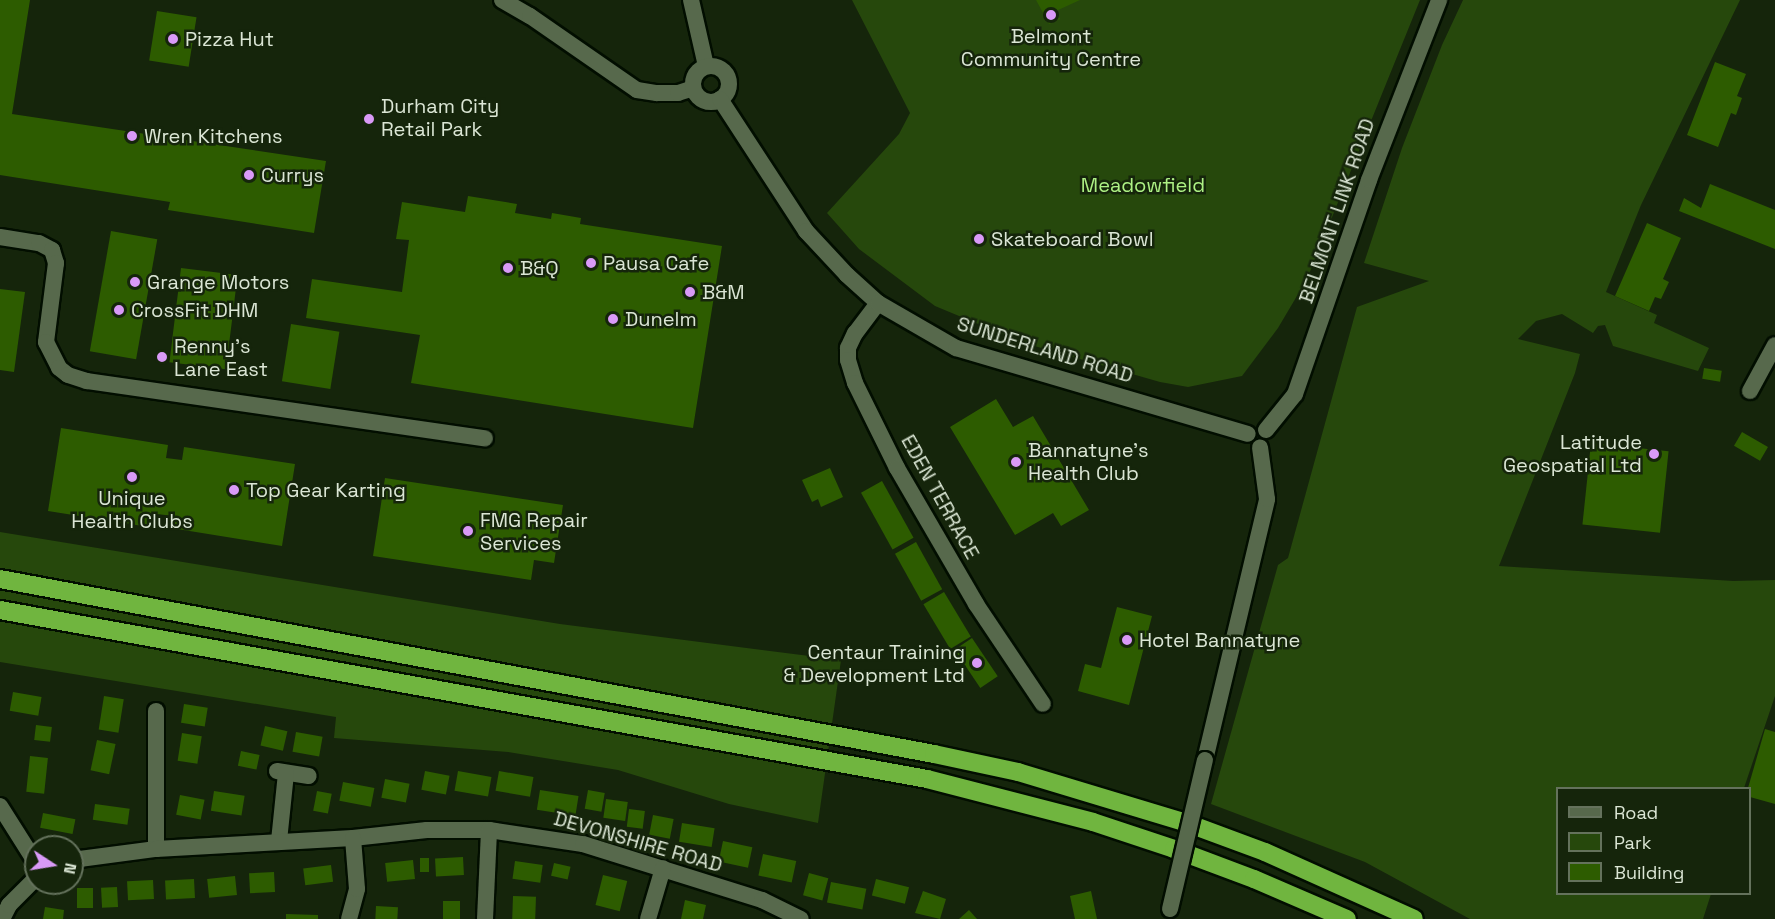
<!DOCTYPE html>
<html>
<head>
<meta charset="utf-8">
<style>
  body { margin:0 }
  #map { position:relative; width:1775px; height:919px; overflow:hidden; background:#15250b; font-family:"Space Grotesk",sans-serif }
  div>[style] { position:absolute }
  [style*='--x'] { left:calc(var(--x)*1px); top:calc(var(--y)*1px); width:calc(var(--w)*1px); rotate:calc(var(--a)*1deg) }
  .green>* { inset:0; background:#26480c }
  .building>* { inset:0; background:#2d5c00; transform-origin:0 0 }
  .roads { filter:drop-shadow(2px 0 #020e00) drop-shadow(-2px 0 #020e00) drop-shadow(0 2px #020e00) drop-shadow(0 -2px #020e00) }
  .minor>* { height:16px; margin:-8px; padding:0 8px; transform-origin:8px; border-radius:8px; background:#57694c }
  .tertiary>* { height:16px; margin:-8px; padding:0 8px; transform-origin:8px; border-radius:8px; background:#57694c }
  .tertiary>.ring { margin:-8px; padding:0; box-sizing:content-box; background:none; border:16px solid #57694c; border-radius:50% }
  .motorway>* { height:18px; margin:-9px; padding:0 9px; transform-origin:9px; border-radius:9px; background:#70b53f }
  .bridges { filter:drop-shadow(2px 0 #020e00) drop-shadow(-2px 0 #020e00) drop-shadow(0 2px #020e00) drop-shadow(0 -2px #020e00) }
  .tertiary-bridge>* { height:16px; margin:-8px; padding:0 8px; transform-origin:8px; border-radius:8px; background:#57694c }
  .dots>* { width:16px; height:16px; translate:-50% -50%; box-sizing:border-box; border:3px solid #15250b; border-radius:50% }
  span { translate:-50% -50%; white-space:nowrap; text-align:center; line-height:1.15; -webkit-text-stroke:5px #15250b; paint-order:stroke }
  .poi-label { font-size:20px; color:#dbe6d5 }
  .left { translate:0 -50%; text-align:left }
  .right { translate:-100% -50%; text-align:right }
  .park-label { font-size:20px; color:#adf084 }
  .street-label { font-size:20px; color:#dbe6d5 }
  .legend { position:absolute; left:1556px; top:787px; width:195px; height:108px; box-sizing:border-box; background:#15250b; border:2px solid #64725c; margin:0; padding:8px 10px; list-style:none; font-size:18px; color:#dbe6d5 }
  .legend li { display:flex; align-items:center; gap:12px; height:30px }
  .legend b { width:30px; border:2px solid #64725c }
  .north { position:absolute; left:24px; top:835px; width:60px; height:60px; box-sizing:border-box; background:#15250b; border:2px solid #64725c; border-radius:50%; rotate:102deg; font-size:16px; font-weight:700; line-height:24px; text-align:center; color:#dbe6d5 }
  .north::after { content:''; display:block; margin:auto; width:21px; height:27px; background:#d99af7; clip-path:polygon(50% 0,100% 100%,50% 72%,0 100%) }
</style>
</head>
<body>
<div id="map">
  <div class="green">
    <i style="clip-path:polygon(852px 0,1420px 0,1307px 279px,1278px 328px,1242px 376px,1188px 387px,1160px 382px,1024px 343px,935px 306px,859px 249px,827px 213px,899px 134px,910px 113px)"></i>
    <i style="clip-path:polygon(1463px 0,1740px 0,1641px 205px,1606px 292px,1657px 315px,1654px 323px,1709px 348px,1698px 371px,1613px 346px,1605px 325px,1598px 326px,1593px 333px,1562px 314px,1536px 321px,1518px 339px,1580px 354px,1575px 373px,1499px 566px,1733px 581px,1775px 580px,1775px 696px,1744px 788px,1558px 788px,1558px 894px,1711px 894px,1703px 919px,1470px 919px,1365px 862px,1211px 804px,1278px 565px,1288px 558px,1357px 307px,1429px 281px,1364px 263px,1402px 148px,1442px 45px)"></i>
    <i style="clip-path:polygon(0 532px,560px 624px,841px 660px,818px 823px,729px 804px,618px 770px,508px 752px,334px 738px,336px 717px,0 662px)"></i>
  </div>
  <div class="building">
    <i style="clip-path:polygon(0 0,30px 0,12px 114px,326px 161px,314px 233px,168px 210px,170px 202px,0 175px)"></i>
    <i style="clip-path:polygon(1036px 0,1080px 0,1056px 11px,1060px 19px,1049px 24px)"></i>
    <i style="left:157px;top:11px;width:40px;height:50px;rotate:9deg"></i>
    <i style="clip-path:polygon(1715px 62px,1746px 74px,1737px 96px,1742px 98px,1736px 115px,1731px 113px,1718px 147px,1687px 135px)"></i>
    <i style="clip-path:polygon(1710px 184px,1775px 210px,1775px 249px,1679px 211px,1684px 198px,1701px 208px)"></i>
    <i style="clip-path:polygon(468px 196px,517px 204px,515px 213px,551px 219px,552px 213px,581px 218px,580px 224px,722px 246px,693px 428px,411px 383px,420px 335px,306px 318px,312px 279px,402px 292px,409px 240px,396px 239px,402px 202px,465px 212px)"></i>
    <i style="clip-path:polygon(1647px 223px,1681px 238px,1663px 279px,1669px 282px,1661px 299px,1655px 297px,1649px 311px,1615px 296px)"></i>
    <i style="left:111px;top:231px;width:47px;height:122px;rotate:10deg"></i>
    <i style="left:181px;top:268px;width:57px;height:95px;rotate:7deg"></i>
    <i style="clip-path:polygon(0 289px,25px 292px,14px 372px,0 370px)"></i>
    <i style="left:291px;top:324px;width:49px;height:58px;rotate:9deg"></i>
    <i style="left:158px;top:353px;width:8px;height:7px;rotate:7deg"></i>
    <i style="left:1704px;top:368px;width:18px;height:11px;rotate:9deg"></i>
    <i style="clip-path:polygon(996px 399px,1013px 427px,1033px 416px,1089px 510px,1061px 526px,1053px 513px,1015px 535px,950px 427px)"></i>
    <i style="clip-path:polygon(61px 428px,168px 445px,166px 458px,182px 460px,184px 447px,295px 464px,282px 546px,171px 528px,173px 516px,157px 514px,155px 528px,48px 511px)"></i>
    <i style="left:1742px;top:432px;width:30px;height:16px;rotate:30deg"></i>
    <i style="left:1591px;top:443px;width:78px;height:82px;rotate:6deg"></i>
    <i style="clip-path:polygon(830px 468px,843px 497px,821px 507px,818px 499px,812px 502px,802px 480px)"></i>
    <i style="clip-path:polygon(385px 478px,563px 505px,554px 563px,534px 560px,531px 580px,373px 556px)"></i>
    <i style="left:882px;top:481px;width:65px;height:24px;rotate:61deg"></i>
    <i style="left:916px;top:542px;width:54px;height:24px;rotate:61deg"></i>
    <i style="left:944px;top:592px;width:52px;height:24px;rotate:59deg"></i>
    <i style="clip-path:polygon(1117px 607px,1152px 616px,1129px 705px,1078px 691px,1085px 664px,1101px 668px)"></i>
    <i style="left:972px;top:638px;width:46px;height:21px;rotate:56deg"></i>
    <i style="left:13px;top:692px;width:29px;height:19px;rotate:10deg"></i>
    <i style="left:104px;top:696px;width:20px;height:34px;rotate:9deg"></i>
    <i style="left:184px;top:704px;width:24px;height:19px;rotate:9deg"></i>
    <i style="left:36px;top:725px;width:16px;height:15px;rotate:7deg"></i>
    <i style="left:265px;top:726px;width:23px;height:20px;rotate:13deg"></i>
    <i style="clip-path:polygon(1765px 729px,1775px 732px,1775px 804px,1750px 797px,1748px 788px)"></i>
    <i style="left:296px;top:732px;width:27px;height:20px;rotate:10deg"></i>
    <i style="left:182px;top:733px;width:20px;height:28px;rotate:9deg"></i>
    <i style="left:97px;top:740px;width:19px;height:31px;rotate:12deg"></i>
    <i style="left:241px;top:751px;width:19px;height:15px;rotate:12deg"></i>
    <i style="left:30px;top:756px;width:18px;height:36px;rotate:6deg"></i>
    <i style="left:425px;top:771px;width:25px;height:19px;rotate:11deg"></i>
    <i style="left:458px;top:771px;width:34px;height:20px;rotate:10deg"></i>
    <i style="left:499px;top:771px;width:35px;height:20px;rotate:10deg"></i>
    <i style="left:385px;top:779px;width:25px;height:19px;rotate:11deg"></i>
    <i style="left:343px;top:782px;width:32px;height:19px;rotate:11deg"></i>
    <i style="left:540px;top:790px;width:39px;height:20px;rotate:9deg"></i>
    <i style="left:588px;top:790px;width:17px;height:19px;rotate:10deg"></i>
    <i style="left:214px;top:791px;width:31px;height:20px;rotate:9deg"></i>
    <i style="left:317px;top:791px;width:15px;height:20px;rotate:11deg"></i>
    <i style="left:180px;top:795px;width:25px;height:20px;rotate:11deg"></i>
    <i style="left:606px;top:799px;width:22px;height:19px;rotate:8deg"></i>
    <i style="left:95px;top:804px;width:35px;height:16px;rotate:8deg"></i>
    <i style="left:629px;top:809px;width:16px;height:18px;rotate:7deg"></i>
    <i style="left:43px;top:813px;width:33px;height:15px;rotate:11deg"></i>
    <i style="left:653px;top:815px;width:21px;height:20px;rotate:11deg"></i>
    <i style="left:682px;top:823px;width:33px;height:19px;rotate:9deg"></i>
    <i style="left:723px;top:841px;width:30px;height:21px;rotate:12deg"></i>
    <i style="left:763px;top:854px;width:34px;height:22px;rotate:12deg"></i>
    <i style="left:463px;top:857px;width:18px;height:28px;rotate:87deg"></i>
    <i style="left:420px;top:858px;width:9px;height:14px"></i>
    <i style="left:413px;top:860px;width:19px;height:28px;rotate:84deg"></i>
    <i style="left:515px;top:861px;width:28px;height:18px;rotate:8deg"></i>
    <i style="left:554px;top:863px;width:17px;height:13px;rotate:13deg"></i>
    <i style="left:331px;top:865px;width:17px;height:28px;rotate:83deg"></i>
    <i style="left:274px;top:872px;width:20px;height:25px;rotate:87deg"></i>
    <i style="left:809px;top:873px;width:20px;height:23px;rotate:15deg"></i>
    <i style="left:603px;top:875px;width:25px;height:31px;rotate:14deg"></i>
    <i style="left:235px;top:876px;width:19px;height:28px;rotate:84deg"></i>
    <i style="left:194px;top:879px;width:19px;height:29px;rotate:87deg"></i>
    <i style="left:876px;top:879px;width:34px;height:17px;rotate:14deg"></i>
    <i style="left:153px;top:880px;width:19px;height:26px;rotate:87deg"></i>
    <i style="left:831px;top:882px;width:36px;height:21px;rotate:11deg"></i>
    <i style="left:117px;top:887px;width:20px;height:16px;rotate:87deg"></i>
    <i style="left:93px;top:888px;width:20px;height:16px;rotate:90deg"></i>
    <i style="clip-path:polygon(923px 891px,946px 899px,940px 919px,915px 913px)"></i>
    <i style="clip-path:polygon(1091px 891px,1097px 919px,1075px 919px,1070px 896px)"></i>
    <i style="left:513px;top:896px;width:23px;height:23px;rotate:2deg"></i>
    <i style="clip-path:polygon(685px 900px,706px 905px,703px 919px,681px 919px)"></i>
    <i style="left:443px;top:901px;width:17px;height:18px"></i>
    <i style="left:376px;top:906px;width:22px;height:13px;rotate:3deg"></i>
    <i style="clip-path:polygon(45px 907px,64px 910px,63px 919px,43px 919px)"></i>
    <i style="clip-path:polygon(969px 910px,977px 919px,959px 919px)"></i>
    <i style="clip-path:polygon(286px 914px,318px 915px,318px 919px,286px 919px)"></i>
  </div>
  <div class="roads">
    <div class="minor">
      <i style="--x:502;--y:0;--w:32;--a:30"></i>
      <i style="--x:530;--y:16;--w:130;--a:34.7"></i>
      <i style="--x:637;--y:90;--w:20;--a:9"></i>
      <i style="--x:657;--y:93;--w:21;--a:0"></i>
      <i style="--x:678;--y:93;--w:16;--a:-18"></i>
      <i style="--x:0;--y:237;--w:39;--a:9"></i>
      <i style="--x:39;--y:243;--w:15;--a:28"></i>
      <i style="--x:52;--y:250;--w:14;--a:73"></i>
      <i style="--x:56;--y:263;--w:80;--a:97.2"></i>
      <i style="--x:46;--y:342;--w:29;--a:63"></i>
      <i style="--x:59;--y:368;--w:11;--a:38"></i>
      <i style="--x:68;--y:375;--w:20;--a:18"></i>
      <i style="--x:87;--y:381;--w:402;--a:8.2"></i>
      <i style="--x:878;--y:303;--w:38;--a:127"></i>
      <i style="--x:855;--y:333;--w:17;--a:115"></i>
      <i style="--x:848;--y:348;--w:12;--a:90"></i>
      <i style="--x:848;--y:360;--w:24;--a:73"></i>
      <i style="--x:855;--y:383;--w:95;--a:63.7"></i>
      <i style="--x:897;--y:468;--w:157;--a:59.8"></i>
      <i style="--x:976;--y:604;--w:120;--a:56.2"></i>
      <i style="--x:1750;--y:391;--w:52;--a:-61.5"></i>
      <i style="--x:156;--y:711;--w:138;--a:90"></i>
      <i style="--x:277;--y:771;--w:32;--a:9"></i>
      <i style="--x:0;--y:806;--w:67;--a:57.7"></i>
      <i style="--x:279;--y:841;--w:68;--a:-84.1"></i>
      <i style="--x:72;--y:860;--w:85;--a:-7.5"></i>
      <i style="--x:156;--y:849;--w:197;--a:-3.2"></i>
      <i style="--x:353;--y:838;--w:74;--a:-6.2"></i>
      <i style="--x:427;--y:830;--w:62;--a:0"></i>
      <i style="--x:489;--y:830;--w:95;--a:8.5"></i>
      <i style="--x:583;--y:844;--w:188;--a:17.4"></i>
      <i style="--x:762;--y:900;--w:43;--a:26"></i>
      <i style="--x:2;--y:919;--w:16;--a:-63"></i>
      <i style="--x:9;--y:905;--w:38;--a:-45"></i>
      <i style="--x:349;--y:919;--w:31;--a:-75"></i>
      <i style="--x:357;--y:889;--w:51;--a:-94.5"></i>
      <i style="--x:485;--y:919;--w:89;--a:-87.4"></i>
      <i style="--x:648;--y:919;--w:53;--a:-73.6"></i>
    </div>
    <div class="tertiary">
      <i style="--x:691;--y:0;--w:68;--a:77.2"></i>
      <i class="ring" style="left:693px;top:66px;width:20px;height:20px"></i>
      <i style="--x:720;--y:99;--w:158;--a:56.9"></i>
      <i style="--x:806;--y:231;--w:60;--a:47"></i>
      <i style="--x:847;--y:275;--w:42;--a:42.1"></i>
      <i style="--x:878;--y:303;--w:90;--a:30"></i>
      <i style="--x:956;--y:348;--w:304;--a:16.4"></i>
      <i style="--x:1266;--y:430;--w:46;--a:-51.1"></i>
      <i style="--x:1295;--y:394;--w:226;--a:-70.9"></i>
      <i style="--x:1369;--y:180;--w:193;--a:-68.7"></i>
      <i style="--x:1205;--y:760;--w:268;--a:-76.6"></i>
      <i style="--x:1267;--y:499;--w:52;--a:-97.7"></i>
    </div>
    <div class="motorway">
      <i style="--x:0;--y:579;--w:950;--a:10.61"></i>
      <i style="--x:934;--y:754;--w:86;--a:12.1"></i>
      <i style="--x:1018;--y:772;--w:173;--a:16.8"></i>
      <i style="--x:1184;--y:822;--w:86;--a:20.3"></i>
      <i style="--x:1265;--y:852;--w:163;--a:24.2"></i>
      <i style="--x:0;--y:610;--w:942;--a:10.33"></i>
      <i style="--x:927;--y:779;--w:171;--a:14.5"></i>
      <i style="--x:1093;--y:822;--w:85;--a:18.4"></i>
      <i style="--x:1174;--y:849;--w:85;--a:20.6"></i>
      <i style="--x:1254;--y:879;--w:101;--a:23.3"></i>
    </div>
  </div>
  <div class="bridges">
    <div class="tertiary-bridge">
      <i style="--x:1170;--y:909;--w:153;--a:-76.8"></i>
    </div>
  </div>
  <div class="dots">
    <i style="left:1051px;top:15px;background:#d99af7"></i>
    <i style="left:173px;top:39px;background:#d99af7"></i>
    <i style="left:369px;top:119px;background:#d99af7"></i>
    <i style="left:132px;top:136px;background:#d99af7"></i>
    <i style="left:249px;top:175px;background:#d99af7"></i>
    <i style="left:979px;top:239px;background:#d99af7"></i>
    <i style="left:591px;top:263px;background:#d99af7"></i>
    <i style="left:508px;top:268px;background:#d99af7"></i>
    <i style="left:135px;top:282px;background:#d99af7"></i>
    <i style="left:690px;top:292px;background:#d99af7"></i>
    <i style="left:119px;top:310px;background:#d99af7"></i>
    <i style="left:613px;top:319px;background:#d99af7"></i>
    <i style="left:162px;top:357px;background:#d99af7"></i>
    <i style="left:1654px;top:454px;background:#d99af7"></i>
    <i style="left:1016px;top:462px;background:#d99af7"></i>
    <i style="left:132px;top:477px;background:#d99af7"></i>
    <i style="left:234px;top:490px;background:#d99af7"></i>
    <i style="left:468px;top:531px;background:#d99af7"></i>
    <i style="left:1127px;top:640px;background:#d99af7"></i>
    <i style="left:977px;top:663px;background:#d99af7"></i>
  </div>
  <div class="poi-label">
    <span style="left:1051px;top:48px">Belmont<br>Community Centre</span>
    <span class="left" style="left:185px;top:39px">Pizza Hut</span>
    <span class="left" style="left:381px;top:118px">Durham City<br>Retail Park</span>
    <span class="left" style="left:144px;top:136px">Wren Kitchens</span>
    <span class="left" style="left:261px;top:175px">Currys</span>
    <span class="left" style="left:991px;top:239px">Skateboard Bowl</span>
    <span class="left" style="left:603px;top:263px">Pausa Cafe</span>
    <span class="left" style="left:520px;top:268px">B&amp;Q</span>
    <span class="left" style="left:147px;top:282px">Grange Motors</span>
    <span class="left" style="left:702px;top:292px">B&amp;M</span>
    <span class="left" style="left:131px;top:310px">CrossFit DHM</span>
    <span class="left" style="left:625px;top:319px">Dunelm</span>
    <span class="left" style="left:174px;top:358px">Renny's<br>Lane East</span>
    <span class="right" style="left:1642px;top:454px">Latitude<br>Geospatial Ltd</span>
    <span class="left" style="left:1028px;top:462px">Bannatyne's<br>Health Club</span>
    <span class="left" style="left:246px;top:490px">Top Gear Karting</span>
    <span style="left:132px;top:510px">Unique<br>Health Clubs</span>
    <span class="left" style="left:480px;top:532px">FMG Repair<br>Services</span>
    <span class="left" style="left:1139px;top:640px">Hotel Bannatyne</span>
    <span class="right" style="left:965px;top:664px">Centaur Training<br>&amp; Development Ltd</span>
  </div>
  <div class="park-label">
    <span style="left:1143px;top:185px">Meadowfield</span>
  </div>
  <div class="street-label">
    <span style="left:1337px;top:211px;rotate:-71deg">BELMONT LINK ROAD</span>
    <span style="left:1045px;top:350px;rotate:17deg">SUNDERLAND ROAD</span>
    <span style="left:940px;top:497px;rotate:61deg">EDEN TERRACE</span>
    <span style="left:638px;top:842px;rotate:16deg">DEVONSHIRE ROAD</span>
  </div>
  <ul class="legend">
  <li><b style="height:8px;background:#57694c"></b>Road</li>
  <li><b style="height:16px;background:#26480c"></b>Park</li>
  <li><b style="height:16px;background:#2d5c00"></b>Building</li>
  </ul>
  <div class="north">N</div>
</div>
</body>
</html>
